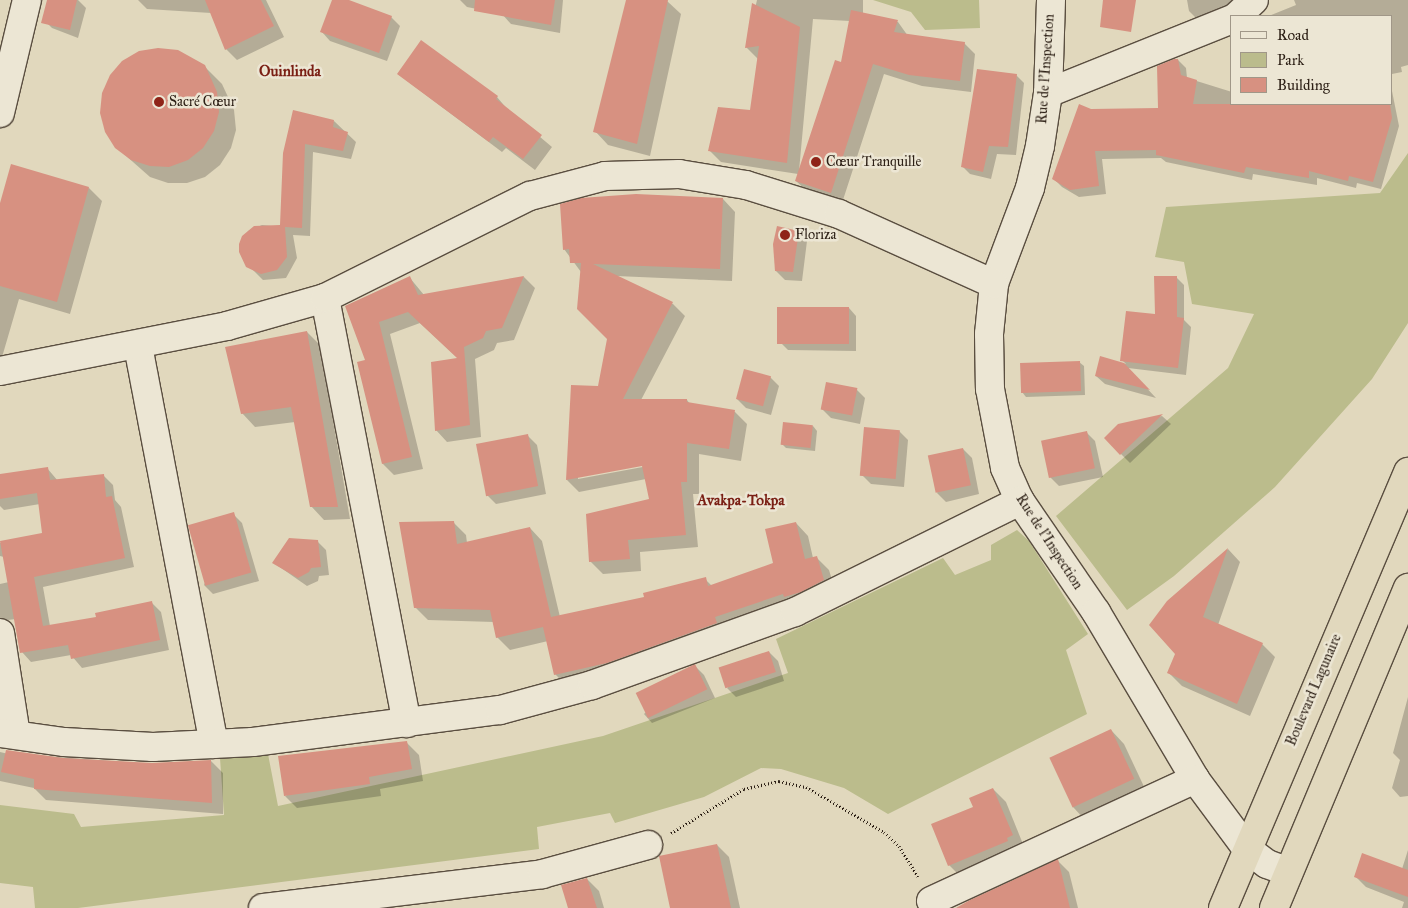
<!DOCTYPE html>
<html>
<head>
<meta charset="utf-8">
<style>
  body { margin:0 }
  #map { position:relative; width:1408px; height:908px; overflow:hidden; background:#e1d8bd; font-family:"IM FELL Great Primer",serif }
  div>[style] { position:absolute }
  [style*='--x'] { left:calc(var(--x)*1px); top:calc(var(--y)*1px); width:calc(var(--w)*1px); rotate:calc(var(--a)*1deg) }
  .green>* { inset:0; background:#bbbc8c }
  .shadow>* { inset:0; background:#0003 }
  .building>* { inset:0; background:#d79181; transform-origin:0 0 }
  .path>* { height:3px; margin-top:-1.5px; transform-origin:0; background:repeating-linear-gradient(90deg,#2d2016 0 1px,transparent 0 3.5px) }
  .roads { filter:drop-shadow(1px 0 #5a4e40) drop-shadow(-1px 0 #5a4e40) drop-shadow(0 1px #5a4e40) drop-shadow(0 -1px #5a4e40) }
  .minor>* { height:28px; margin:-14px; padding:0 14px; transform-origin:14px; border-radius:14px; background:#ece6d4 }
  .highway>* { height:28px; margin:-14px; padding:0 14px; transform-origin:14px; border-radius:14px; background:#e1d8bd }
  .dots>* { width:14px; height:14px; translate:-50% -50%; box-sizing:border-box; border:2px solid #ece6d4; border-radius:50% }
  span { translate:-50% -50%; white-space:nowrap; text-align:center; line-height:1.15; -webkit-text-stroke:5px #ece6d4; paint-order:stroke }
  .street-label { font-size:14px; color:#2d2016 }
  .poi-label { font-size:14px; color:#2d2016 }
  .left { translate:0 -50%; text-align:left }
  .neighbourhood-label { font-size:15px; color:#7a1f14; font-weight:700 }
  .legend { position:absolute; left:1230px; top:15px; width:162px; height:90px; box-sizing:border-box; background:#ece6d4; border:1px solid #a09788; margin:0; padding:6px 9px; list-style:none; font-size:15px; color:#2d2016 }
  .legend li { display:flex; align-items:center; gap:10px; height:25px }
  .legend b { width:25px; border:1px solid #a09788 }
</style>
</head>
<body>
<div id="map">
  <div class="green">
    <i style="clip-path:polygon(873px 0,979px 0,980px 28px,925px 30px,911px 12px)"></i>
    <i style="clip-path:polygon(1408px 153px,1408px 323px,1372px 379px,1275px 487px,1174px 576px,1127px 610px,1056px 516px,1228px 368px,1254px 314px,1192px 304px,1184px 262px,1155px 257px,1166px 207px,1380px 193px)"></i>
    <i style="clip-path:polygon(1017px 530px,1029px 541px,1088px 634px,1066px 650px,1087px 714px,888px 814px,844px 788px,781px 769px,761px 768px,704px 797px,615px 823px,610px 813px,537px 827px,539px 849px,78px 908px,35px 908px,33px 887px,0 883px,0 805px,74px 814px,81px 827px,224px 815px,220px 758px,268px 754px,278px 806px,603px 736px,788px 673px,776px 639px,943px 558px,955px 575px,991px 560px,991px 545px)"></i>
  </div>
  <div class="shadow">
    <i style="clip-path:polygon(48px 0,78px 0,86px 8px,78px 38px,52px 28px,43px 19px)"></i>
    <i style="clip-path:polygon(138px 0,266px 0,284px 37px,237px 60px,226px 49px,211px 13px,147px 9px)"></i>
    <i style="clip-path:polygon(333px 0,345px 0,391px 17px,400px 26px,387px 61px,330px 41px,322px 32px)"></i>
    <i style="clip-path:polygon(460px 0,563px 0,560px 33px,511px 24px,502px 14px,467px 7px)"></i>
    <i style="clip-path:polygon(627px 0,667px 1px,681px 14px,650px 156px,608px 145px,595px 131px)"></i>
    <i style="clip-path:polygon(evenodd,757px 0,863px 0,863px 14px,898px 22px,908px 36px,964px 43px,975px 54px,971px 92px,922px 86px,884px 74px,842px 203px,808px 192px,796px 181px,798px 174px,721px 162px,709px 150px,751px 111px,758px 59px,746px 47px,757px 0,813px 19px,850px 21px,842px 64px,799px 171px,813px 19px)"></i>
    <i style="clip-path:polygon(1187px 0,1237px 0,1223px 15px,1196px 18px,1189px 11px)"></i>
    <i style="clip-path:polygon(1294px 0,1408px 0,1408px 65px,1401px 67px,1402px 72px,1392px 74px,1392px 16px,1269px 16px,1296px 5px)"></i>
    <i style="clip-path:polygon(1178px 60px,1186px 68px,1187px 78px,1232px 92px,1232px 104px,1392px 104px,1392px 91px,1399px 126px,1381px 189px,1357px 183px,1356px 188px,1317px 178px,1317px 185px,1253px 174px,1252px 180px,1166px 162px,1161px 158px,1102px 159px,1106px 194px,1079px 197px,1062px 187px,1054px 179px,1091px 110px,1160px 109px)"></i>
    <i style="clip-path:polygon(204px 66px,222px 84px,234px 110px,236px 130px,231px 148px,220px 165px,205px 177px,187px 183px,168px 183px,150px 177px,116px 147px)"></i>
    <i style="clip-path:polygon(398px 74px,497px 97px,508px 110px,552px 147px,535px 170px,506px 148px,502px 152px)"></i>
    <i style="clip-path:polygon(1016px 75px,1024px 83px,1016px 155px,997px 154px,991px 179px,970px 174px,962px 166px)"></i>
    <i style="clip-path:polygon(334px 121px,356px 142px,351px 159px,313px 152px,310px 236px,293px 235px,297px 258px,286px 278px,263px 280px,243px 260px,248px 231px,262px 225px,282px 227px,285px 154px)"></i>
    <i style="clip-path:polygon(89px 188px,102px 201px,70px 314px,19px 299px,0 364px,0 207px)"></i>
    <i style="clip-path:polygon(evenodd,723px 199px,735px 212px,732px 281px,616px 276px,673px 304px,685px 316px,641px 400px,687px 400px,690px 404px,735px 412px,747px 424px,741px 461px,699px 454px,699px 494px,693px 494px,698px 547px,640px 552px,641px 571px,603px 574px,590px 561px,650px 500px,646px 479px,579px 492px,567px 480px,599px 388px,609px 339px,581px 272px,564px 249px,723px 199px,647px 463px,648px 466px,578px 479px,578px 476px,647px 463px)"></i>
    <i style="clip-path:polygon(798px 232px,807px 241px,802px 281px,785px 280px,776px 271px)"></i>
    <i style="clip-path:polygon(524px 277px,535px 288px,514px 340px,497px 343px,494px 350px,475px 359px,481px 437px,447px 442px,436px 430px,459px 359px,420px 323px,390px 334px,423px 469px,394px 475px,383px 464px,367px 361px,346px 306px,410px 278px,424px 295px)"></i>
    <i style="clip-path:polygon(1176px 277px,1184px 285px,1184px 320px,1191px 327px,1186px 375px,1128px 368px,1156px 398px,1105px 384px,1096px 376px,1101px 358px,1126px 364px,1122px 360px,1157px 316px)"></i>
    <i style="clip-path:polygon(849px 308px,856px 316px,856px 351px,788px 350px,780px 342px)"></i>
    <i style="clip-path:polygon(307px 332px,320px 345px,350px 519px,324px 520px,311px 506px,295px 422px,255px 427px,242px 413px)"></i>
    <i style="clip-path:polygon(1079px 362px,1084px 366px,1085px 395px,1026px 397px,1022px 392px)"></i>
    <i style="clip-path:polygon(770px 377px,779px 386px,771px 415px,746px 408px,737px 399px)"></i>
    <i style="clip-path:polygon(856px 389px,865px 398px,860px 424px,831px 418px,822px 409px)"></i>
    <i style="clip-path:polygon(1162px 416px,1171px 424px,1130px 463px,1105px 438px,1118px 425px)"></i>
    <i style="clip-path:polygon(813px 426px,817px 431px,815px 451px,786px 448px,782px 444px)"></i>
    <i style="clip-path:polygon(899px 431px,908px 440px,904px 487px,871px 484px,862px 475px)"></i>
    <i style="clip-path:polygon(1086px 432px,1095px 441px,1103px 477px,1059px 486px,1050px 477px)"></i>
    <i style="clip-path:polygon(528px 436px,537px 445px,546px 494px,496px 504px,487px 495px)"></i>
    <i style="clip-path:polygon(963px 449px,972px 458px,979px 494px,946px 502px,937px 493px)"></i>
    <i style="clip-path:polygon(47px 468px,58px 481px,103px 475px,113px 485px,115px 500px,121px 507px,134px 567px,43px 587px,50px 626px,98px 618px,151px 602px,161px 612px,169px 650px,82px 668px,71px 655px,31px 662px,22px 652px,16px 619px,0 621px,0 584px,9px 582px,4px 557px,0 556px,0 543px,44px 534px,40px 504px,4px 510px,0 506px,0 475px)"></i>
    <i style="clip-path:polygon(233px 514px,242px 523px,259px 581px,213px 594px,204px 585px)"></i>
    <i style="clip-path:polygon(454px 523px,466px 535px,467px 543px,530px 528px,542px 541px,560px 617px,646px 598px,705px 579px,712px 586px,775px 564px,796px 523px,808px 536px,813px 558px,816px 557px,829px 570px,836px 593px,568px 687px,555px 674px,548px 641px,510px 650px,497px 637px,494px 622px,428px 620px,416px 608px)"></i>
    <i style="clip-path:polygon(317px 541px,326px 550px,329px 575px,319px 576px,318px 581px,307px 586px,274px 563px)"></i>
    <i style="clip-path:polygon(1228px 549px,1240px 562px,1218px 625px,1262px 644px,1275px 657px,1250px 716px,1182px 686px,1169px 673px,1176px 654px,1167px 602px)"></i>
    <i style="clip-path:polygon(769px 652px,778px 661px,784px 681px,736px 697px,727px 688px)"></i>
    <i style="clip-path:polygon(695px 666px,704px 675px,715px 698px,652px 723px,644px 714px)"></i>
    <i style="clip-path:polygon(1408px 697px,1408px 796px,1400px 797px,1392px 788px,1400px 760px,1393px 753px)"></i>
    <i style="clip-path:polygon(1111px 730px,1124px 744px,1147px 793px,1086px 821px,1073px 807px)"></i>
    <i style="clip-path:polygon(406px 742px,419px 755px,423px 781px,380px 789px,381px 796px,297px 808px,285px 796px)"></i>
    <i style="clip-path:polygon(0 752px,43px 762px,44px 756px,152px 764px,211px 761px,223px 773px,223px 814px,46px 800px,34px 788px,0 781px)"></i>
    <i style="clip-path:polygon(993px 789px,1006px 802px,1025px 849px,962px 878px,949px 865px,975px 808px)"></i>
    <i style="clip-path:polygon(717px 845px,729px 857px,740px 908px,672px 908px)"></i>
    <i style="clip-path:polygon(1408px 850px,1408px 908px,1402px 908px,1404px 902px,1366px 887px,1355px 876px,1402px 869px)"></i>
    <i style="clip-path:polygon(1058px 861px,1069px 872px,1078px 908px,971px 908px)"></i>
    <i style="clip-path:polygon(587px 879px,599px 891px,604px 908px,569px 908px)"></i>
  </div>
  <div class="building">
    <i style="clip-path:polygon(47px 0,77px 0,70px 30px,41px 23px)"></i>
    <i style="clip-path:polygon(205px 0,261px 0,274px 26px,225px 50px)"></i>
    <i style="clip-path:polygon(332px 0,349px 0,392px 16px,379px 53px,320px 32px)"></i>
    <i style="clip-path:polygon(475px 0,555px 0,551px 25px,474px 11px)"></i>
    <i style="clip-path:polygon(626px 0,668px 0,637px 144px,593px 132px)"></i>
    <i style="clip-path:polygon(1103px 0,1136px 0,1131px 32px,1100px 27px)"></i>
    <i style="clip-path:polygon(752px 3px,800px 27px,787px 163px,708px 151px,718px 107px,750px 110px,759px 46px,745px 48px)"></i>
    <i style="clip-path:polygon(851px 10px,898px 20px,894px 32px,965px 42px,960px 81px,909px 75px,873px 64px,831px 193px,795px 181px,835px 60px,841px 62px)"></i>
    <i style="clip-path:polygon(421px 40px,498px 96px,496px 99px,542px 135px,523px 159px,493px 137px,489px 142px,397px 74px)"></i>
    <i style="clip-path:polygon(158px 48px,178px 50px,205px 65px,217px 92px,219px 112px,214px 131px,203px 148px,188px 160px,169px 167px,150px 166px,131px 160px,115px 148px,105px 132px,100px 113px,102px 93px,110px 75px,122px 61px,139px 51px)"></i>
    <i style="clip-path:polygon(1174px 59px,1178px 59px,1181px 75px,1197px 80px,1193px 104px,1390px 104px,1392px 118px,1373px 182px,1349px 176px,1348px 181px,1309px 171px,1309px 178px,1246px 167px,1244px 173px,1156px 155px,1156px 150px,1095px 151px,1099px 186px,1070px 190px,1052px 179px,1079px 104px,1091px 109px,1158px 108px,1157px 66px)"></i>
    <i style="clip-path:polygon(977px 69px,1017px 74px,1008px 147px,989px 146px,983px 172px,961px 167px)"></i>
    <i style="clip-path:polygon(293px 110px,334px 120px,333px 127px,348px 132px,343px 151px,305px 144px,302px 228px,285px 227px,287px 257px,277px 270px,261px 274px,246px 267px,239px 252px,239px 244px,242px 236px,254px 226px,280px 225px,283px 153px)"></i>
    <i style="clip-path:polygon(11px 164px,89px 187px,57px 302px,0 286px,0 203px)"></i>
    <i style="clip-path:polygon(636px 194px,723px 198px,720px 269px,593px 264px,673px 302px,623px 399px,687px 399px,687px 402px,735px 410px,729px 449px,687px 443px,687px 482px,681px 482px,686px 535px,628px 540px,630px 559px,589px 562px,586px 514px,649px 499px,642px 466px,566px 480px,571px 385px,598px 386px,607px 339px,577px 309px,581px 263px,570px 263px,569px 249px,563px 250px,560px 204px,581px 198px)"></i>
    <i style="clip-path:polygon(777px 226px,799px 231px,793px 272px,775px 271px,773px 244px)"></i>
    <i style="clip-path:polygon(410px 276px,418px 295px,524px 276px,502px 328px,486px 331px,483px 338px,464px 347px,470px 425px,435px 431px,431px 362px,457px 358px,408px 312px,379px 322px,412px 457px,382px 464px,357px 362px,365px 360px,345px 306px)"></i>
    <i style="clip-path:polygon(1154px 276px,1177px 276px,1177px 317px,1184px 318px,1178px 368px,1120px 361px,1126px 311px,1155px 314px)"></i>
    <i style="left:849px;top:307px;width:37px;height:72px;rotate:90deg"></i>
    <i style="clip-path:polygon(307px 331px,338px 507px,310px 507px,291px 407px,241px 414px,225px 347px)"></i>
    <i style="clip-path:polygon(1100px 356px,1124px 363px,1150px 390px,1095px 376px)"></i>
    <i style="left:1080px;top:361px;width:30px;height:60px;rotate:88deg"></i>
    <i style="left:744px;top:369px;width:28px;height:31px;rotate:15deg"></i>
    <i style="left:826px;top:382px;width:32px;height:28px;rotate:11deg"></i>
    <i style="clip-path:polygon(1163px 414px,1120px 455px,1104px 438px,1118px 424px)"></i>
    <i style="left:783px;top:422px;width:30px;height:23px;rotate:6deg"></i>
    <i style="left:864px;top:427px;width:36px;height:49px;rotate:5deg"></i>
    <i style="left:1087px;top:431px;width:38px;height:47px;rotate:78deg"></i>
    <i style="left:528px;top:434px;width:53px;height:53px;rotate:79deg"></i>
    <i style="left:963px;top:448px;width:38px;height:36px;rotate:78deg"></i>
    <i style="clip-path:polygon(48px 467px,50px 480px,104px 474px,106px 497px,112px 496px,125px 558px,34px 577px,43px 626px,96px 617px,95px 613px,152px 601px,160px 640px,71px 659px,68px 645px,20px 653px,0 541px,42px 533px,37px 493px,0 499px,0 474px)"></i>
    <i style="left:234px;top:512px;width:63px;height:48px;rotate:74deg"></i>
    <i style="clip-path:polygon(454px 521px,457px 544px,530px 527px,551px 617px,644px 597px,643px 593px,706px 577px,708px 586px,773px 563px,765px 529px,796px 522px,805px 559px,817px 556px,824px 580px,801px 592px,784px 597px,783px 594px,715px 617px,717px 623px,607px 663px,554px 675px,543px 627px,496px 638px,490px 610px,414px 608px,399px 522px)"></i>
    <i style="clip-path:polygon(289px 538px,318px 540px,321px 567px,311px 568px,309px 572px,298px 578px,272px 563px)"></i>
    <i style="clip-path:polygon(1228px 548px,1203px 617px,1263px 643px,1237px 704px,1167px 673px,1175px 654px,1149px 625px,1167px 601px)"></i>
    <i style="left:769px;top:651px;width:22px;height:53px;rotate:72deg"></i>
    <i style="left:695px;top:664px;width:28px;height:66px;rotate:64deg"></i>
    <i style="left:1111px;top:729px;width:55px;height:68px;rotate:65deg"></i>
    <i style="clip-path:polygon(407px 741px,412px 769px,369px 777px,370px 784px,284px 796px,278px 756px)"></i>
    <i style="clip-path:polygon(6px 750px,63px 758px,152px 763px,211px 760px,212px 803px,34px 789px,34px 779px,1px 772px)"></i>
    <i style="clip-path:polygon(993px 788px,1013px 835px,1007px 838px,1008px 841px,948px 866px,931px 824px,973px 807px,969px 798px)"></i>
    <i style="clip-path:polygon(717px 844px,731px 908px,670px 908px,659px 856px)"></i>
    <i style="clip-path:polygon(1362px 853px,1408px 870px,1408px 897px,1354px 877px)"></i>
    <i style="clip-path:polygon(1058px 859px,1070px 908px,956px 908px,970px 900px)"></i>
    <i style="clip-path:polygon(587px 878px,597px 908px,568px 908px,561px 885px)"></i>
  </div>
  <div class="path">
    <i style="--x:671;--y:833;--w:85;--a:-31.1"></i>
    <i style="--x:744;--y:789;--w:36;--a:-13"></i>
    <i style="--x:779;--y:781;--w:28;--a:13"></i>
    <i style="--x:806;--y:787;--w:90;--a:30"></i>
    <i style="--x:884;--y:832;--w:21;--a:43"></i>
    <i style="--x:899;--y:846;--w:36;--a:58"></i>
  </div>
  <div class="roads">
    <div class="minor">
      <i style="--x:1051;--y:0;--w:93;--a:91.8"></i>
      <i style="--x:1048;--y:93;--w:54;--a:98.6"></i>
      <i style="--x:1040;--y:146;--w:43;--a:103.4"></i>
      <i style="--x:1030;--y:188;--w:103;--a:110.6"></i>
      <i style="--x:994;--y:284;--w:50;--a:95.7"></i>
      <i style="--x:989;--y:334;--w:55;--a:89"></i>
      <i style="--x:990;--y:389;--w:80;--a:79.2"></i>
      <i style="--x:1005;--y:468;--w:36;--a:66"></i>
      <i style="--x:1020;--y:501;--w:135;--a:55.6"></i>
      <i style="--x:1096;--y:612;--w:194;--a:59.3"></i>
      <i style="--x:1195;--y:779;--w:87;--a:53.4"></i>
      <i style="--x:1247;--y:849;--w:25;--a:37"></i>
      <i style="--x:1267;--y:864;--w:23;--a:20"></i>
      <i style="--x:1237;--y:16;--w:23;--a:-43"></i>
      <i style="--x:1048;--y:93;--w:198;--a:-21.9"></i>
      <i style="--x:0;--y:113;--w:116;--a:-76.6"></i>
      <i style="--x:325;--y:298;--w:433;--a:79.1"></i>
      <i style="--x:138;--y:346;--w:405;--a:79.2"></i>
      <i style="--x:0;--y:371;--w:231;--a:-11.2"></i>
      <i style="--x:227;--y:326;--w:102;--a:-15.9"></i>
      <i style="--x:325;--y:298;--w:229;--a:-26.5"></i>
      <i style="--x:530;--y:196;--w:78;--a:-14.9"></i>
      <i style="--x:605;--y:176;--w:74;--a:-1.5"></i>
      <i style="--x:679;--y:174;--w:68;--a:9.3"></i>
      <i style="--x:746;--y:185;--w:97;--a:17.3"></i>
      <i style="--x:839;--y:214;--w:170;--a:24.3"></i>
      <i style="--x:0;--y:633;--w:103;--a:81.1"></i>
      <i style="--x:0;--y:733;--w:65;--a:8"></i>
      <i style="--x:64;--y:742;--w:89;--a:3.2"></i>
      <i style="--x:153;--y:747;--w:100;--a:-2.9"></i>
      <i style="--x:253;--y:742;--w:249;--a:-7.4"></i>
      <i style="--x:500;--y:710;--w:95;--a:-15.2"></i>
      <i style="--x:592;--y:685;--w:216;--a:-19.8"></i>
      <i style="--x:795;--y:612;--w:251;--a:-26.3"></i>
      <i style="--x:931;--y:901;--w:291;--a:-24.8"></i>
      <i style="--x:263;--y:908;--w:281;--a:-6.9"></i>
      <i style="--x:542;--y:874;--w:110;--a:-15.3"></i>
    </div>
    <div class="highway">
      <i style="--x:1223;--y:908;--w:474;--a:-67"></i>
      <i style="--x:1274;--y:908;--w:347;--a:-67.3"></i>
    </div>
  </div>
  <div class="dots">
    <i style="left:159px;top:102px;background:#8f2418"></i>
    <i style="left:816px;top:162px;background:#8f2418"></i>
    <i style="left:785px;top:235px;background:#8f2418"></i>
  </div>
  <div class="street-label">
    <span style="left:1046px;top:69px;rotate:-86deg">Rue de l'Inspection</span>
    <span style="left:1049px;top:542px;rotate:57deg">Rue de l'Inspection</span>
    <span style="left:1314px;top:690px;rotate:-67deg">Boulevard Lagunaire</span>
  </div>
  <div class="poi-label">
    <span class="left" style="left:169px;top:102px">Sacré Cœur</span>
    <span class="left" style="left:826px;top:162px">Cœur Tranquille</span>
    <span class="left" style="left:795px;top:235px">Floriza</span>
  </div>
  <div class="neighbourhood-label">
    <span style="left:290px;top:72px">Ouinlinda</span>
    <span style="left:741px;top:501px">Avakpa-Tokpa</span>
  </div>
  <ul class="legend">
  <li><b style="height:6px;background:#ece6d4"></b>Road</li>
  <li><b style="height:14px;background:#bbbc8c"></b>Park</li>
  <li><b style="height:14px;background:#d79181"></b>Building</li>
  </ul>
</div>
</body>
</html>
